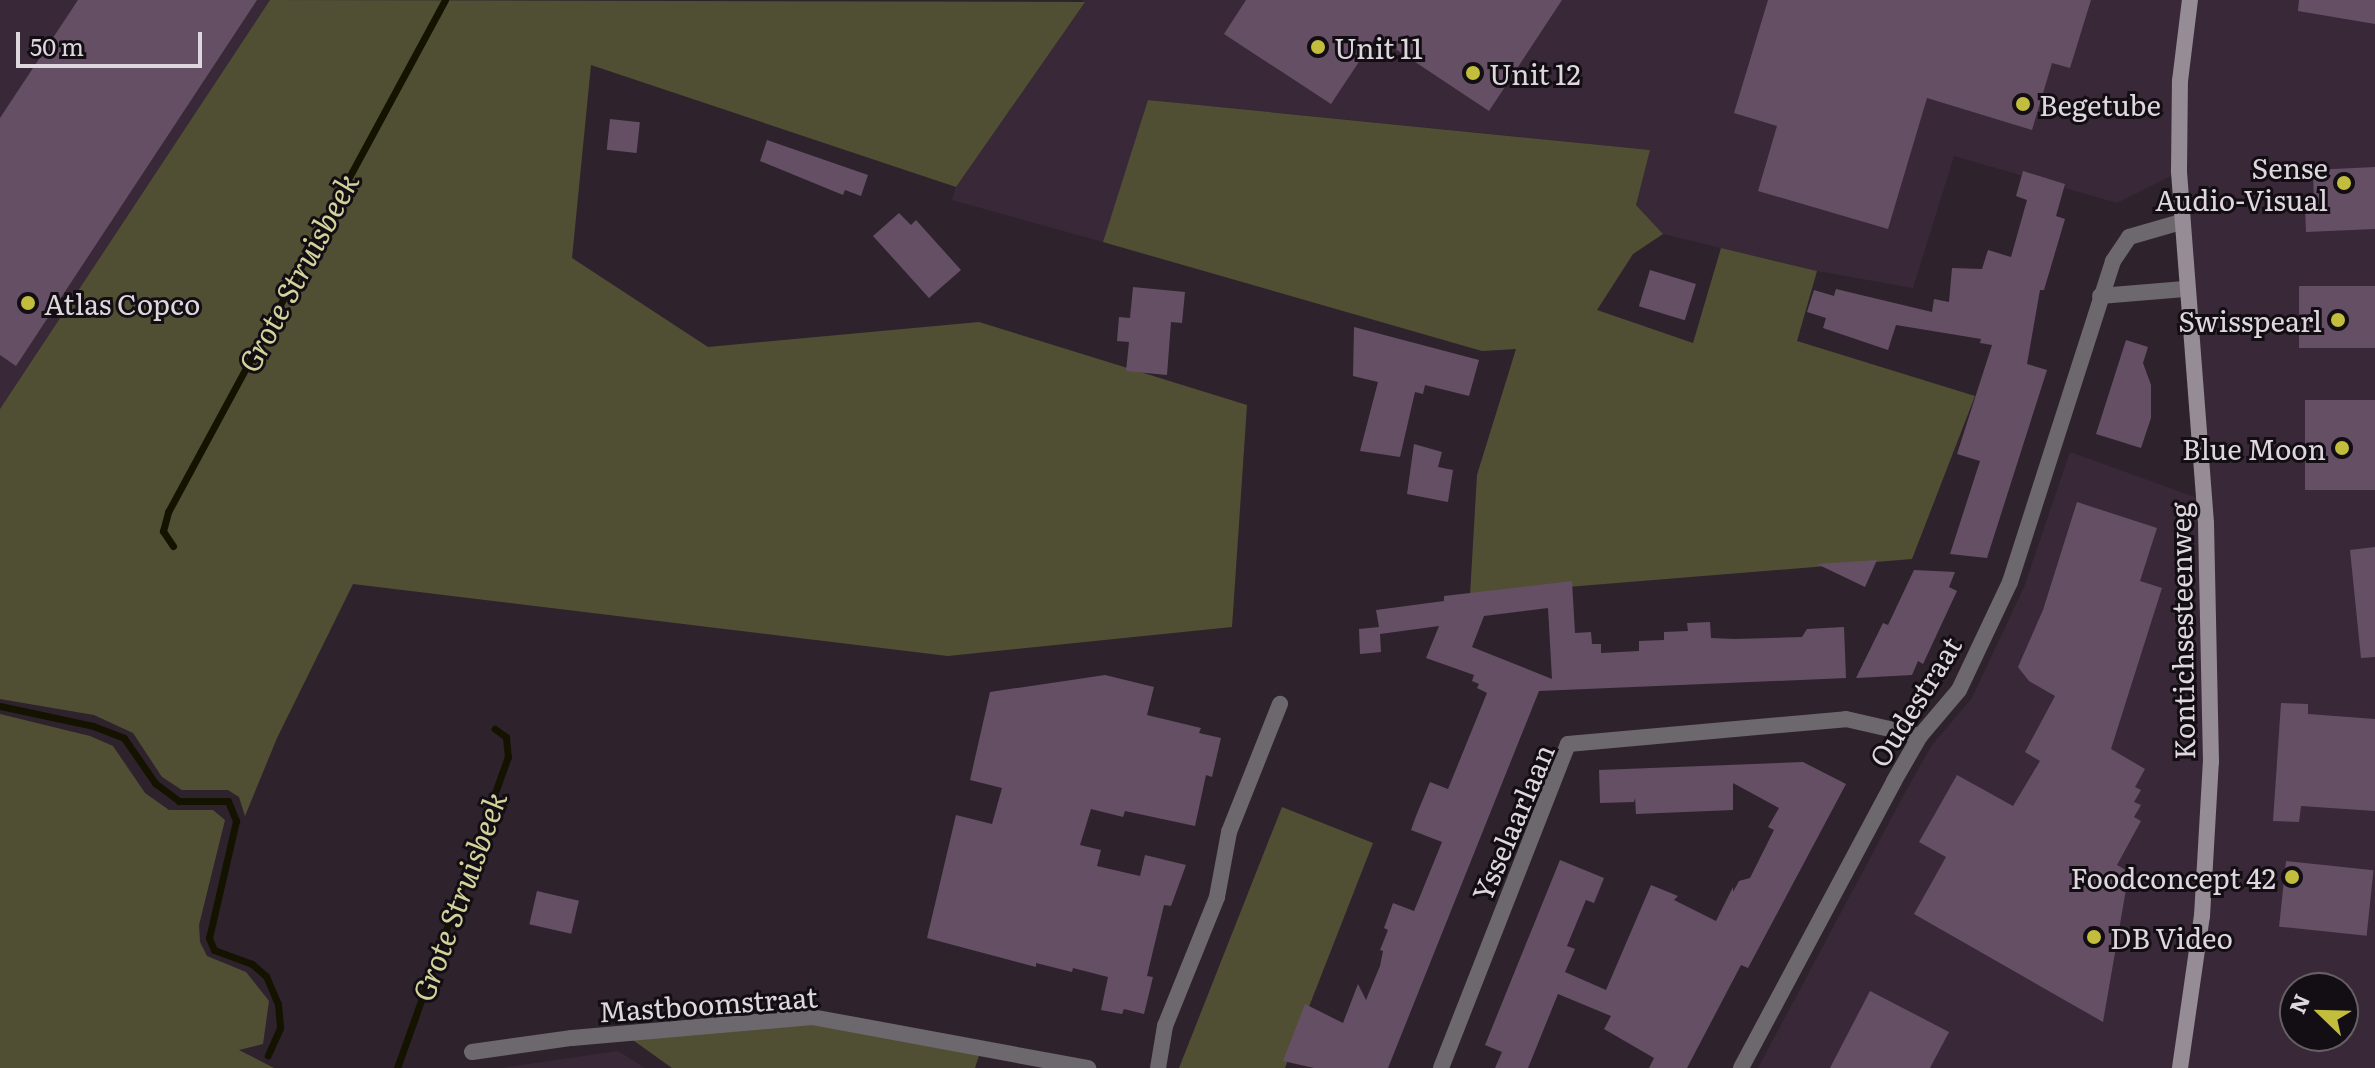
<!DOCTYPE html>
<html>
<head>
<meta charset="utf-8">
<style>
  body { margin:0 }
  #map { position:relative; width:2375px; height:1068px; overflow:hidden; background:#2e232d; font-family:Literata,serif }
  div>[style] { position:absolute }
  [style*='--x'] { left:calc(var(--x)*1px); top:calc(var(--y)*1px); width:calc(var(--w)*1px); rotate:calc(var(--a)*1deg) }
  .built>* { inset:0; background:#392938 }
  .green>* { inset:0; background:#504f34 }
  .stream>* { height:7px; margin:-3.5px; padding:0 3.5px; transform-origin:3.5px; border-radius:3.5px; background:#141300 }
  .building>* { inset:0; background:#654f64; transform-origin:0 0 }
  .street>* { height:16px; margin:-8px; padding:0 8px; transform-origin:8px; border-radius:8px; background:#6d686d }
  .secondary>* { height:16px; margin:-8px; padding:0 8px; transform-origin:8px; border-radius:8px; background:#958c95 }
  .dots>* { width:22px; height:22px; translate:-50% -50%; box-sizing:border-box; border:4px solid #130e13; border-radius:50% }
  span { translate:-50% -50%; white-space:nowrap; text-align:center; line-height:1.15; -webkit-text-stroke:6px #130e13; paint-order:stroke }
  .poi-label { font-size:28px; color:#dfd7de }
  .left { translate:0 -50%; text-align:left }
  .right { translate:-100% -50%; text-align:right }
  .street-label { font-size:28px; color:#dfd7de }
  .water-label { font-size:30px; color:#d4d29b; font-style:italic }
  .north { position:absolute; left:2279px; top:972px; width:80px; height:80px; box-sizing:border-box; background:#130e13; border:2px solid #655e64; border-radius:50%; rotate:293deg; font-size:22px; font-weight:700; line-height:32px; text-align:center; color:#dfd7de }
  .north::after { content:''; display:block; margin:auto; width:28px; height:36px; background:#c3bd3e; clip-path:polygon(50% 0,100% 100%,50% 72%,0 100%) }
  .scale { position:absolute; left:16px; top:32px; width:186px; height:36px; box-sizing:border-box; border:4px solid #dfd7de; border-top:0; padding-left:10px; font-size:24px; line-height:28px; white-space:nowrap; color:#dfd7de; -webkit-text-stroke:6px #130e13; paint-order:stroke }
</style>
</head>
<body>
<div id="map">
  <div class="built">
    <i style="clip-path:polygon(0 0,270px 0,0 409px)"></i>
    <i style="clip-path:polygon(evenodd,1082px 0,2375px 0,2375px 1068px,1758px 1068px,1907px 789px,1932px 745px,1972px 698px,2024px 587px,2070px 452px,2203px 500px,2179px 172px,2117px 203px,1954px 156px,1913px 288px,1817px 271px,1663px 234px,1636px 205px,1650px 150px,1149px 100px,1103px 242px,952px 200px,956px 187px,1084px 2px,1082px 0,2295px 988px,2343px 988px,2343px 1036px,2295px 1036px,2295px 988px)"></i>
    <i style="clip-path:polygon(618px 1051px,645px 1068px,502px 1068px)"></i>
  </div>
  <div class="green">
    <i style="clip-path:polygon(270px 0,1085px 2px,956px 187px,591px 65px,572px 258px,708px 347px,979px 322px,1247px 405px,1232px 627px,948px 656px,353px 584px,277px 738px,245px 816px,239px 797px,228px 790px,182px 790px,162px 777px,133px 733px,94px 715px,0 699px,0 409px)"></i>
    <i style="clip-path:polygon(1148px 100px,1650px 150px,1636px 205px,1663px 234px,1633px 254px,1597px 310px,1693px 343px,1721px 248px,1817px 271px,1797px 341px,1975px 396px,1912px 559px,1470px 595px,1477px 475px,1516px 349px,1482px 351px,1103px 242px)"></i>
    <i style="clip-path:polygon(0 714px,90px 736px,113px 746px,145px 793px,169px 810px,213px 810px,225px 820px,199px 925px,200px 942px,207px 956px,246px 972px,269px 1001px,263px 1044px,239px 1050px,274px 1068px,0 1068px)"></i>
    <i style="clip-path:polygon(1282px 807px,1373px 843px,1285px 1068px,1179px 1068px)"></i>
    <i style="clip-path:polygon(812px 1017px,981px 1049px,975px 1068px,672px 1068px,623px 1033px)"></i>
  </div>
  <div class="stream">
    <i style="--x:173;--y:546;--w:18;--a:-124"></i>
    <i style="--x:163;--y:531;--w:20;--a:-75"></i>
    <i style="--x:168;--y:512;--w:582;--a:-61.59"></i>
    <i style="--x:0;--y:706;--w:95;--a:12.1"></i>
    <i style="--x:93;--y:726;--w:33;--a:21"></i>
    <i style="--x:124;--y:738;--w:55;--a:55.4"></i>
    <i style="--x:155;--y:783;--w:30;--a:37"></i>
    <i style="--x:179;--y:801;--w:49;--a:0"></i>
    <i style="--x:228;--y:801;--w:22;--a:68"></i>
    <i style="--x:236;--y:821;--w:120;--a:103"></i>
    <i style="--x:209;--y:938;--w:13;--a:67"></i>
    <i style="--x:214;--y:950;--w:40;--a:20.2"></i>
    <i style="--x:252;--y:964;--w:18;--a:41"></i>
    <i style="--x:266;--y:976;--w:30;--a:67"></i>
    <i style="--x:278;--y:1004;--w:24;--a:85"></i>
    <i style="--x:280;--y:1028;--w:30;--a:114"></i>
    <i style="--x:397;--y:1068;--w:330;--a:-70.4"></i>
    <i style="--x:508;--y:757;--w:20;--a:-96"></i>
    <i style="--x:506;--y:737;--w:14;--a:-144"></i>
  </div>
  <div class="building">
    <i style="clip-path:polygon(78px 0,257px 0,16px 366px,0 355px,0 118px)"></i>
    <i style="clip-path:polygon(1246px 0,1562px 0,1489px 111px,1376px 36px,1331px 104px,1224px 34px)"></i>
    <i style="clip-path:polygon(1768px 0,2091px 0,2070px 68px,2052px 63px,2032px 130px,1927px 98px,1888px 229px,1758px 191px,1777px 126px,1734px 113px)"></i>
    <i style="clip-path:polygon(2299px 0,2375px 0,2375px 24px,2298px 11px)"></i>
    <i style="left:610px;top:119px;width:30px;height:31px;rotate:6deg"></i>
    <i style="clip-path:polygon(767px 140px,868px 175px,861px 196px,845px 190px,843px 195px,760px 161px)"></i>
    <i style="clip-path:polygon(2375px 167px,2375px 229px,2306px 232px,2305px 206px,2314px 205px,2313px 170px)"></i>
    <i style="clip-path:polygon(2023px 171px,2065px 184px,2056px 216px,2065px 219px,2044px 290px,2040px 290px,2027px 364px,2047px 370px,1987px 558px,1950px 554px,1980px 461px,1957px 454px,1992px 345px,1980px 343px,1981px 339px,1896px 325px,1888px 350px,1823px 328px,1826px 318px,1807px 312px,1814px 290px,1834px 296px,1836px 289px,1932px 312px,1934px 299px,1949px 302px,1952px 268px,1982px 269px,1988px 250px,2011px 257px,2027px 200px,2016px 196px)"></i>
    <i style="clip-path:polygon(899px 213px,911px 225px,916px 220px,961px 270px,929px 298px,873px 236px)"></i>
    <i style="left:1650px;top:270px;width:48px;height:38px;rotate:17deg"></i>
    <i style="left:2375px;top:286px;width:62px;height:76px;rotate:90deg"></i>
    <i style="clip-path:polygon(1133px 287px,1185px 292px,1182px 323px,1171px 322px,1167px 375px,1126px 371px,1129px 342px,1117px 341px,1119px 317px,1130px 318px)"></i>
    <i style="clip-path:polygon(1354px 327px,1479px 360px,1469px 396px,1425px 385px,1423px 394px,1415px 392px,1400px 457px,1360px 451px,1378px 382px,1353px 376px)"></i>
    <i style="clip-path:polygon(2126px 340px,2148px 347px,2143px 363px,2151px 385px,2151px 418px,2141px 448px,2096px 434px)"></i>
    <i style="left:2375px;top:400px;width:90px;height:70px;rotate:90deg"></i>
    <i style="clip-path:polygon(1414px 444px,1442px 452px,1438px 467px,1453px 470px,1448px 502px,1407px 494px)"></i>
    <i style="clip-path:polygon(2077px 502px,2157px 528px,2140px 581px,2162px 588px,2111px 749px,2145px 769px,2135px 787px,2141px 790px,2134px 802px,2141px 805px,2134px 817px,2141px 821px,2117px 865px,2129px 872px,2103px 1022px,1914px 914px,1946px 857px,1919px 842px,1957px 775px,2013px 806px,2040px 761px,2025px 752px,2055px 696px,2029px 681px,2018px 667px,2043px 610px)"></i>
    <i style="clip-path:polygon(2375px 547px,2375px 657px,2361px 658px,2350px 550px)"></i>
    <i style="clip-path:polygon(1877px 560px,1865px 587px,1817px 564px)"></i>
    <i style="clip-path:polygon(1914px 570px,1955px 572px,1949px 587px,1957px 591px,1923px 664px,1918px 661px,1912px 675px,1856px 678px,1883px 623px,1888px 625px)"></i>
    <i style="clip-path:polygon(evenodd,1572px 581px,1575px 633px,1591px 632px,1592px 644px,1601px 644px,1601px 653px,1639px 651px,1639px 641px,1664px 640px,1664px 632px,1688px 631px,1687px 623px,1710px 622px,1711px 638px,1735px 639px,1802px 637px,1807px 629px,1844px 627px,1846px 678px,1539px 691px,1388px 1068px,1314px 1068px,1283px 1061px,1305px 1004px,1343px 1023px,1358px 984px,1366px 1000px,1380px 966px,1383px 951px,1380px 950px,1388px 930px,1384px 928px,1393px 903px,1414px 911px,1442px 842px,1411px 830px,1416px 816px,1430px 782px,1448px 789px,1487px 693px,1477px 688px,1479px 684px,1472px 681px,1474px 675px,1426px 658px,1439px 626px,1380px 634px,1381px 652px,1360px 654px,1359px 629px,1379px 627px,1376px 610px,1444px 601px,1444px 596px,1572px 581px,1548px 608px,1552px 679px,1472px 647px,1484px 616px,1548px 608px)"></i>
    <i style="clip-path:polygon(1105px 675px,1154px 687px,1147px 715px,1201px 728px,1199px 733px,1221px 738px,1212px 777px,1206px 775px,1195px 826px,1125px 811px,1123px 817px,1091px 809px,1080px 845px,1101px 850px,1097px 866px,1140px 876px,1145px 855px,1186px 865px,1171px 906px,1164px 905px,1147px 976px,1153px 977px,1144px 1014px,1124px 1009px,1122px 1014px,1101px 1010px,1108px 977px,1073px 968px,1072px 972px,1036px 963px,1036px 967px,927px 938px,956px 815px,992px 824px,1002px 788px,970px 780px,990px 692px)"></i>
    <i style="clip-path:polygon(2281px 703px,2308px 704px,2308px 714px,2375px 719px,2375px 811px,2301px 806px,2299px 822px,2273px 821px)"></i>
    <i style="clip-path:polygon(1803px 762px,1846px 784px,1748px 968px,1741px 965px,1687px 1068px,1649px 1068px,1654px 1058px,1604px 1029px,1611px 1016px,1558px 994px,1528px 1068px,1495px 1068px,1502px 1052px,1485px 1045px,1560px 860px,1604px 878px,1594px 903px,1586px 900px,1567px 946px,1575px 949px,1565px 972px,1606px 990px,1651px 885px,1678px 896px,1674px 900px,1716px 921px,1733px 887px,1733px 892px,1739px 881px,1750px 878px,1774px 830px,1768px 827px,1779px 808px,1733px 783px,1733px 810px,1636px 814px,1635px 798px,1634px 802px,1600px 803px,1599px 770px)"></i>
    <i style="left:2286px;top:861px;width:88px;height:66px;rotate:6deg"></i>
    <i style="left:537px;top:891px;width:43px;height:34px;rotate:13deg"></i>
    <i style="clip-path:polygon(1870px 991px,1949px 1032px,1930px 1068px,1830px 1068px)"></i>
  </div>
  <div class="street">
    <i style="--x:2100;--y:296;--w:85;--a:-4.7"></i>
    <i style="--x:472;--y:1052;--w:101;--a:-8"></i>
    <i style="--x:572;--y:1038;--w:241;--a:-5"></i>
    <i style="--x:812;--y:1017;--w:281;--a:10.5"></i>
    <i style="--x:1158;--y:1068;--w:43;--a:-80.5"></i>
    <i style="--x:1165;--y:1026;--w:139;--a:-68"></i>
    <i style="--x:1217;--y:897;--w:66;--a:-79.5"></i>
    <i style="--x:1229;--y:832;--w:138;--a:-68.3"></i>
    <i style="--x:1441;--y:1068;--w:348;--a:-68.6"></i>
    <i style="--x:1568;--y:744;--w:279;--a:-5.1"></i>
    <i style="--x:1846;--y:719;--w:76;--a:12.9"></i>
    <i style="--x:1741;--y:1068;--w:325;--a:-61.9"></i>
    <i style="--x:1894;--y:781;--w:52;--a:-60"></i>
    <i style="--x:1920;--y:736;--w:60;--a:-49.7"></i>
    <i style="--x:1959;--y:690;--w:119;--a:-64.7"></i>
    <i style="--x:2010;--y:582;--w:337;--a:-72.2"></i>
    <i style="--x:2113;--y:261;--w:29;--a:-56"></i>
    <i style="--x:2129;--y:237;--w:54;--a:-16.1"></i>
  </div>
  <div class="secondary">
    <i style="--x:2180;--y:1068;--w:154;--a:-81.8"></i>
    <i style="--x:2202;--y:916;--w:154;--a:-86.7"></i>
    <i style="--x:2211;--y:762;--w:239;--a:-91.2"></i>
    <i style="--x:2206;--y:523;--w:353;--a:-94.4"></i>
    <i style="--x:2179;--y:171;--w:90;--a:-89.4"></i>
    <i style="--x:2180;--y:81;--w:82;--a:-83"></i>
  </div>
  <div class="dots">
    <i style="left:1318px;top:47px;background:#c3bd3e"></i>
    <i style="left:1473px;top:73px;background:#c3bd3e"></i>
    <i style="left:2023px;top:104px;background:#c3bd3e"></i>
    <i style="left:2344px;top:183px;background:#c3bd3e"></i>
    <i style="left:28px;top:303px;background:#c3bd3e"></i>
    <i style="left:2338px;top:320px;background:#c3bd3e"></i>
    <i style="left:2342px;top:448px;background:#c3bd3e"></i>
    <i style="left:2292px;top:877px;background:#c3bd3e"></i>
    <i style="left:2094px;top:937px;background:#c3bd3e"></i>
  </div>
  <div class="poi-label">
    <span class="left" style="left:1334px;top:47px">Unit 11</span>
    <span class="left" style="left:1489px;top:73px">Unit 12</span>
    <span class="left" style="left:2039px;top:104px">Begetube</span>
    <span class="right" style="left:2328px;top:183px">Sense<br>Audio-Visual</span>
    <span class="left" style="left:44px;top:303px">Atlas Copco</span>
    <span class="right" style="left:2322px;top:320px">Swisspearl</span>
    <span class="right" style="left:2326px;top:448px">Blue Moon</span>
    <span class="right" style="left:2276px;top:877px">Foodconcept 42</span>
    <span class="left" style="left:2110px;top:937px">DB Video</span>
  </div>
  <div class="street-label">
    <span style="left:2181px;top:631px;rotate:-91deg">Kontichsesteenweg</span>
    <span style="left:1914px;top:701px;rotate:-58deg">Oudestraat</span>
    <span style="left:1512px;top:822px;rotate:-67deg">Ysselaarlaan</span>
    <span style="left:708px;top:1003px;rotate:-4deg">Mastboomstraat</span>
  </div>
  <div class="water-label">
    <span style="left:297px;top:272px;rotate:-62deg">Grote Struisbeek</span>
    <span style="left:458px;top:896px;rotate:-70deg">Grote Struisbeek</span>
  </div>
  <div class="north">N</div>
  <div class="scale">50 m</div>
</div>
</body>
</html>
